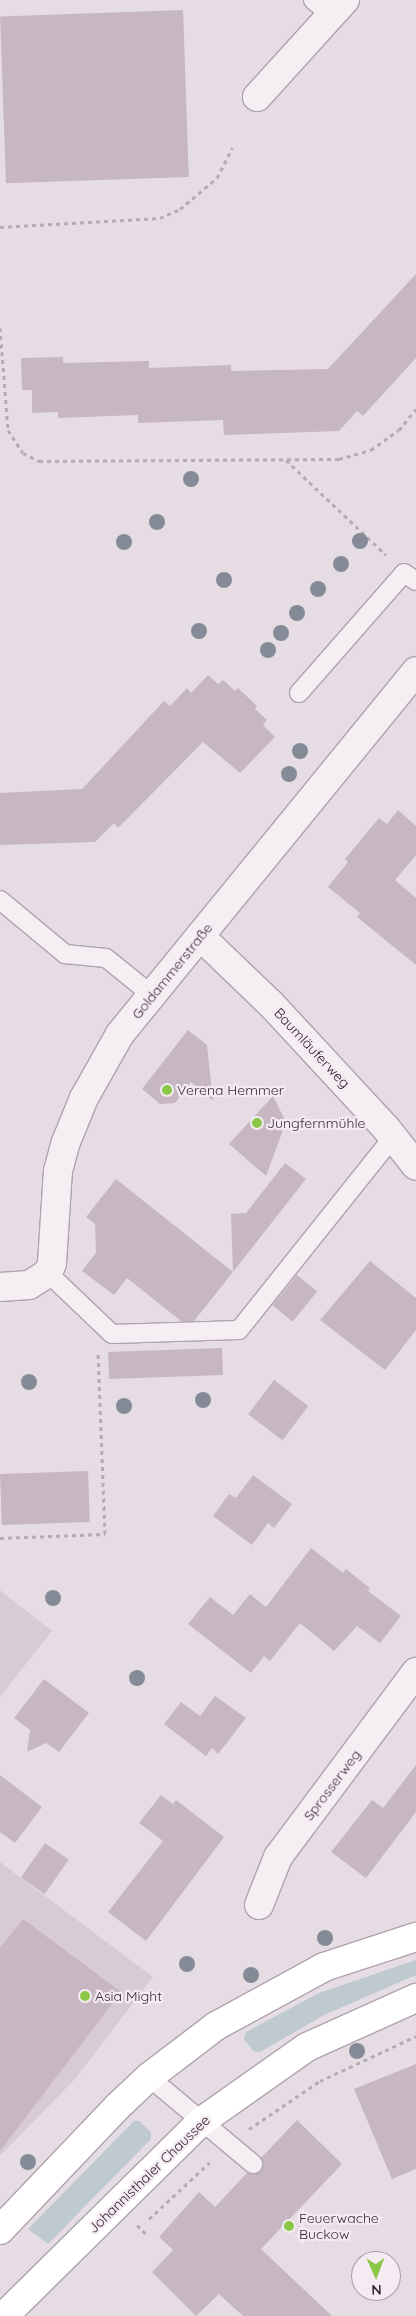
<!DOCTYPE html>
<html>
<head>
<meta charset="utf-8">
<style>
  body { margin:0 }
  #map { position:relative; width:416px; height:2316px; overflow:hidden; background:#e6dde4; font-family:Quicksand,sans-serif }
  div>[style] { position:absolute }
  [style*='--x'] { left:calc(var(--x)*1px); top:calc(var(--y)*1px); width:calc(var(--w)*1px); rotate:calc(var(--a)*1deg) }
  .built>* { inset:0; background:#d8cbd4 }
  .green>* { inset:0; background:#bec9d0 }
  .building>* { inset:0; background:#c6b7c2; transform-origin:0 0 }
  .path>* { height:3px; margin-top:-1.5px; transform-origin:0; background:repeating-linear-gradient(90deg,#b6abb3 0 4px,transparent 0 8px) }
  .roads { filter:drop-shadow(1px 0 #b0a3ad) drop-shadow(-1px 0 #b0a3ad) drop-shadow(0 1px #b0a3ad) drop-shadow(0 -1px #b0a3ad) }
  .lane>* { height:18px; margin:-9px; padding:0 9px; transform-origin:9px; border-radius:9px; background:#f5eff3 }
  .street>* { height:28px; margin:-14px; padding:0 14px; transform-origin:14px; border-radius:14px; background:#f5eff3 }
  .secondary>* { height:28px; margin:-14px; padding:0 14px; transform-origin:14px; border-radius:14px; background:#fff }
  .trees>* { width:16px; height:16px; margin:-8px; border-radius:50%; background:#858b96 }
  .dots>* { width:14px; height:14px; translate:-50% -50%; box-sizing:border-box; border:2px solid #f4ecf2; border-radius:50% }
  span { translate:-50% -50%; white-space:nowrap; text-align:center; line-height:1.15; -webkit-text-stroke:4.5px #f4ecf2; paint-order:stroke }
  .street-label { font-size:14px; color:#3c2737 }
  .poi-label { font-size:14px; color:#3c2737 }
  .left { translate:0 -50%; text-align:left }
  .north { position:absolute; left:351px; top:2251px; width:50px; height:50px; box-sizing:border-box; background:#f4ecf2; border:1px solid #aa9da7; border-radius:50%; rotate:178deg; font-size:14px; font-weight:700; line-height:20px; text-align:center; color:#3c2737 }
  .north::after { content:''; display:block; margin:auto; width:18px; height:22px; background:#8bc746; clip-path:polygon(50% 0,100% 100%,50% 72%,0 100%) }
</style>
</head>
<body>
<div id="map">
  <div class="built">
    <i style="clip-path:polygon(0 1590px,52px 1631px,0 1697px)"></i>
    <i style="clip-path:polygon(0 1862px,153px 1977px,75px 2079px,0 2156px)"></i>
  </div>
  <div class="green">
    <i style="clip-path:polygon(416px 1960px,416px 1975px,324px 2015px,260px 2052px,253px 2051px,244px 2039px,246px 2032px,319px 1993px)"></i>
    <i style="clip-path:polygon(134px 2121px,139px 2121px,151px 2132px,151px 2139px,48px 2244px,28px 2229px)"></i>
  </div>
  <div class="building">
    <i style="left:183px;top:10px;width:167px;height:183px;rotate:88deg"></i>
    <i style="clip-path:polygon(416px 274px,416px 358px,363px 416px,357px 411px,339px 431px,224px 435px,223px 420px,138px 423px,138px 415px,58px 418px,58px 412px,32px 413px,32px 390px,22px 390px,21px 358px,63px 357px,63px 363px,149px 361px,149px 368px,231px 365px,231px 371px,328px 369px)"></i>
    <i style="clip-path:polygon(208px 675px,218px 684px,223px 680px,235px 691px,238px 688px,257px 706px,255px 709px,267px 720px,263px 725px,275px 737px,240px 773px,203px 742px,118px 828px,114px 823px,95px 842px,0 845px,0 793px,82px 789px,164px 701px,170px 706px,187px 688px,191px 693px)"></i>
    <i style="clip-path:polygon(398px 810px,416px 826px,416px 855px,395px 880px,416px 898px,416px 965px,357px 917px,360px 913px,328px 887px,348px 862px,345px 859px,379px 818px,387px 824px)"></i>
    <i style="clip-path:polygon(188px 1030px,207px 1045px,213px 1101px,191px 1082px,175px 1103px,160px 1104px,142px 1089px)"></i>
    <i style="clip-path:polygon(273px 1096px,286px 1122px,266px 1176px,229px 1144px)"></i>
    <i style="clip-path:polygon(285px 1163px,306px 1179px,233px 1272px,231px 1214px,246px 1213px)"></i>
    <i style="clip-path:polygon(116px 1179px,233px 1272px,194px 1321px,181px 1321px,127px 1278px,114px 1295px,82px 1271px,96px 1253px,95px 1224px,86px 1217px)"></i>
    <i style="clip-path:polygon(370px 1261px,416px 1298px,416px 1330px,385px 1370px,320px 1320px)"></i>
    <i style="left:297px;top:1275px;width:26px;height:39px;rotate:39deg"></i>
    <i style="left:222px;top:1348px;width:27px;height:114px;rotate:88deg"></i>
    <i style="left:274px;top:1380px;width:43px;height:43px;rotate:37deg"></i>
    <i style="left:88px;top:1471px;width:51px;height:88px;rotate:88deg"></i>
    <i style="clip-path:polygon(253px 1475px,292px 1504px,274px 1528px,268px 1523px,252px 1545px,213px 1516px,229px 1494px,236px 1498px)"></i>
    <i style="clip-path:polygon(311px 1548px,343px 1573px,346px 1569px,370px 1588px,368px 1591px,401px 1616px,380px 1643px,357px 1626px,334px 1651px,300px 1623px,270px 1661px,264px 1656px,251px 1673px,188px 1624px,210px 1597px,233px 1615px,250px 1594px,266px 1607px)"></i>
    <i style="clip-path:polygon(44px 1679px,89px 1713px,59px 1752px,46px 1743px,27px 1752px,30px 1730px,14px 1718px)"></i>
    <i style="clip-path:polygon(215px 1696px,246px 1718px,218px 1754px,212px 1748px,206px 1756px,164px 1724px,181px 1702px,200px 1716px)"></i>
    <i style="clip-path:polygon(416px 1765px,416px 1812px,366px 1878px,331px 1852px,372px 1800px,383px 1808px)"></i>
    <i style="clip-path:polygon(0 1775px,42px 1807px,15px 1843px,0 1832px)"></i>
    <i style="clip-path:polygon(161px 1795px,173px 1804px,176px 1800px,224px 1837px,146px 1941px,108px 1912px,163px 1841px,139px 1823px)"></i>
    <i style="left:45px;top:1843px;width:29px;height:42px;rotate:35deg"></i>
    <i style="clip-path:polygon(23px 1919px,121px 1992px,0 2151px,0 1948px)"></i>
    <i style="clip-path:polygon(416px 2064px,416px 2169px,392px 2179px,354px 2089px)"></i>
    <i style="clip-path:polygon(297px 2120px,342px 2164px,261px 2249px,332px 2316px,243px 2316px,219px 2294px,196px 2316px,152px 2272px,173px 2250px,159px 2237px,199px 2192px,215px 2207px,247px 2173px,261px 2171px,263px 2165px,261px 2158px)"></i>
  </div>
  <div class="path">
    <i style="--x:0;--y:227;--w:160;--a:-3.2"></i>
    <i style="--x:160;--y:218;--w:22;--a:-24"></i>
    <i style="--x:180;--y:209;--w:48;--a:-40"></i>
    <i style="--x:217;--y:178;--w:34;--a:-63"></i>
    <i style="--x:0;--y:328;--w:102;--a:85.5"></i>
    <i style="--x:8;--y:430;--w:27;--a:57"></i>
    <i style="--x:23;--y:453;--w:18;--a:27"></i>
    <i style="--x:39;--y:461;--w:300;--a:-0.4"></i>
    <i style="--x:339;--y:459;--w:33;--a:-16"></i>
    <i style="--x:371;--y:450;--w:34;--a:-36"></i>
    <i style="--x:399;--y:430;--w:27;--a:-51"></i>
    <i style="--x:286;--y:460;--w:138;--a:43.5"></i>
    <i style="--x:0;--y:1538;--w:105;--a:-2.2"></i>
    <i style="--x:105;--y:1534;--w:180;--a:-92.2"></i>
    <i style="--x:249;--y:2129;--w:86;--a:-34.1"></i>
    <i style="--x:320;--y:2081;--w:106;--a:-25.1"></i>
    <i style="--x:149;--y:2219;--w:83;--a:-43.1"></i>
    <i style="--x:137;--y:2225;--w:16;--a:45"></i>
  </div>
  <div class="roads">
    <div class="lane">
      <i style="--x:313;--y:0;--w:23;--a:40"></i>
      <i style="--x:299;--y:693;--w:159;--a:-48.8"></i>
      <i style="--x:404;--y:573;--w:14;--a:34"></i>
      <i style="--x:0;--y:900;--w:85;--a:39.7"></i>
      <i style="--x:65;--y:954;--w:41;--a:5.6"></i>
      <i style="--x:106;--y:958;--w:59;--a:38.8"></i>
      <i style="--x:48;--y:1273;--w:88;--a:43.6"></i>
      <i style="--x:112;--y:1334;--w:127;--a:-1.8"></i>
      <i style="--x:239;--y:1330;--w:247;--a:-51.4"></i>
      <i style="--x:149;--y:2077;--w:136;--a:39.9"></i>
    </div>
    <div class="street">
      <i style="--x:257;--y:97;--w:131;--a:-47.8"></i>
      <i style="--x:200;--y:936;--w:98;--a:43.8"></i>
      <i style="--x:271;--y:1004;--w:169;--a:47.2"></i>
      <i style="--x:386;--y:1128;--w:48;--a:51.7"></i>
      <i style="--x:0;--y:1287;--w:29;--a:-4"></i>
      <i style="--x:29;--y:1285;--w:22;--a:-32"></i>
      <i style="--x:48;--y:1273;--w:11;--a:-68"></i>
      <i style="--x:52;--y:1263;--w:92;--a:-86.3"></i>
      <i style="--x:58;--y:1171;--w:30;--a:-75"></i>
      <i style="--x:66;--y:1142;--w:48;--a:-67.8"></i>
      <i style="--x:84;--y:1098;--w:73;--a:-60.6"></i>
      <i style="--x:120;--y:1034;--w:468;--a:-50.8"></i>
      <i style="--x:259;--y:1905;--w:52;--a:-68.4"></i>
      <i style="--x:278;--y:1857;--w:231;--a:-53.3"></i>
    </div>
    <div class="secondary">
      <i style="--x:0;--y:2230;--w:170;--a:-46.4"></i>
      <i style="--x:117;--y:2107;--w:44;--a:-43.2"></i>
      <i style="--x:149;--y:2077;--w:84;--a:-37.3"></i>
      <i style="--x:216;--y:2026;--w:123;--a:-28.6"></i>
      <i style="--x:324;--y:1967;--w:97;--a:-18.1"></i>
      <i style="--x:4;--y:2316;--w:278;--a:-44.6"></i>
      <i style="--x:202;--y:2121;--w:128;--a:-35.2"></i>
      <i style="--x:307;--y:2047;--w:120;--a:-24.2"></i>
    </div>
  </div>
  <div class="trees">
    <i style="left:191px;top:479px"></i>
    <i style="left:157px;top:522px"></i>
    <i style="left:360px;top:541px"></i>
    <i style="left:124px;top:542px"></i>
    <i style="left:341px;top:564px"></i>
    <i style="left:224px;top:580px"></i>
    <i style="left:318px;top:589px"></i>
    <i style="left:297px;top:613px"></i>
    <i style="left:199px;top:631px"></i>
    <i style="left:281px;top:633px"></i>
    <i style="left:268px;top:650px"></i>
    <i style="left:300px;top:751px"></i>
    <i style="left:289px;top:774px"></i>
    <i style="left:29px;top:1382px"></i>
    <i style="left:203px;top:1400px"></i>
    <i style="left:124px;top:1406px"></i>
    <i style="left:53px;top:1598px"></i>
    <i style="left:137px;top:1678px"></i>
    <i style="left:325px;top:1938px"></i>
    <i style="left:187px;top:1964px"></i>
    <i style="left:251px;top:1975px"></i>
    <i style="left:357px;top:2051px"></i>
    <i style="left:28px;top:2162px"></i>
  </div>
  <div class="dots">
    <i style="left:167px;top:1090px;background:#8bc746"></i>
    <i style="left:257px;top:1123px;background:#8bc746"></i>
    <i style="left:85px;top:1996px;background:#8bc746"></i>
    <i style="left:289px;top:2226px;background:#8bc746"></i>
  </div>
  <div class="street-label">
    <span style="left:172px;top:971px;rotate:-51deg">Goldammerstraße</span>
    <span style="left:312px;top:1048px;rotate:47deg">Baumläuferweg</span>
    <span style="left:332px;top:1785px;rotate:-53deg">Sprosserweg</span>
    <span style="left:149px;top:2174px;rotate:-44deg">Johannisthaler Chaussee</span>
  </div>
  <div class="poi-label">
    <span class="left" style="left:177px;top:1090px">Verena Hemmer</span>
    <span class="left" style="left:267px;top:1123px">Jungfernmühle</span>
    <span class="left" style="left:95px;top:1996px">Asia Might</span>
    <span class="left" style="left:299px;top:2226px">Feuerwache<br>Buckow</span>
  </div>
  <div class="north">N</div>
</div>
</body>
</html>
